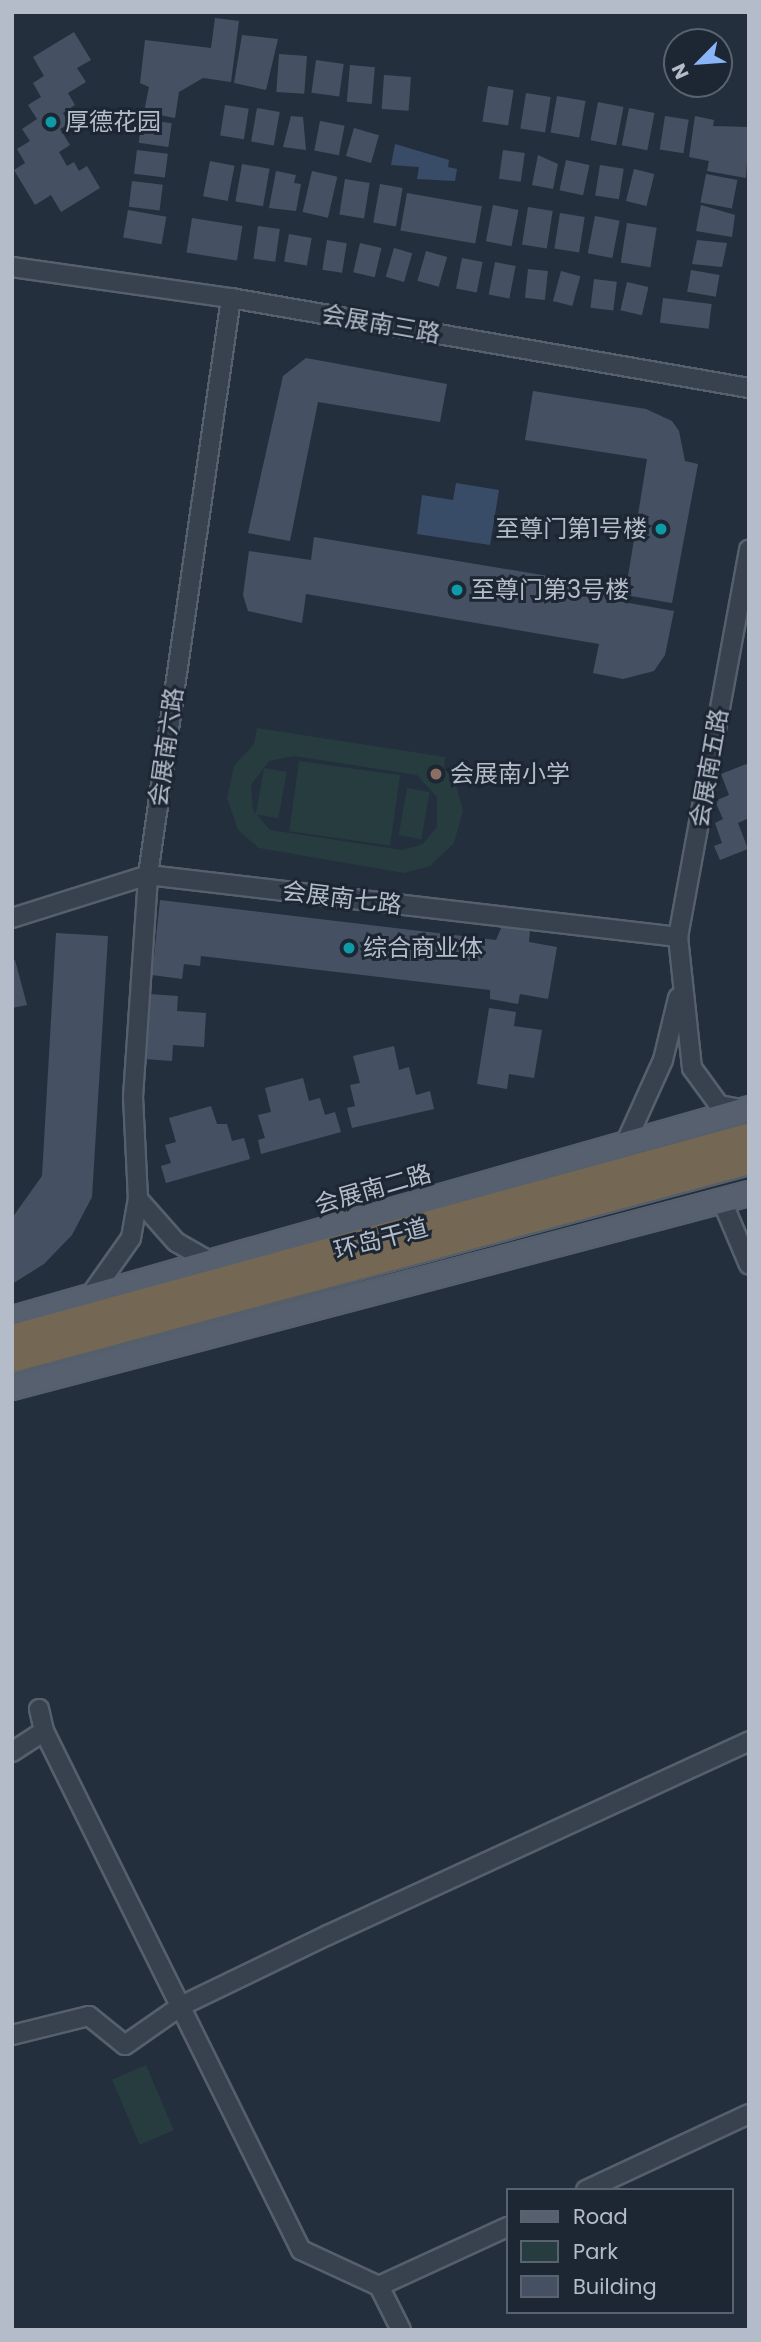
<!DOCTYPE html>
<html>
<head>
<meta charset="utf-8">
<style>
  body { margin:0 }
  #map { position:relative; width:761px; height:2342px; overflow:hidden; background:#242f3e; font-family:Poppins,"Noto Sans SC",sans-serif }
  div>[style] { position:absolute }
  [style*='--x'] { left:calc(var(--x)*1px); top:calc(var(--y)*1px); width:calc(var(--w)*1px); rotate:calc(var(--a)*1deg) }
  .green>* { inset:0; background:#263c3f; transform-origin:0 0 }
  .water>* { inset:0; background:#394c67 }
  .building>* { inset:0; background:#455162; transform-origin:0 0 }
  .roads { filter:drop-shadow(2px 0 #565f6c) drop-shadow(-2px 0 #565f6c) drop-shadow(0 2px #565f6c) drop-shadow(0 -2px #565f6c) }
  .minor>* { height:18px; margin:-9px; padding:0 9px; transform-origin:9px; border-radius:9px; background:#38414e }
  .major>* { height:23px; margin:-11.5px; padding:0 11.5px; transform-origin:11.5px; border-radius:11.5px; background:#56606e }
  .highway>* { height:26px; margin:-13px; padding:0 13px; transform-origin:13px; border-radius:13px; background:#746855 }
  .dots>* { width:19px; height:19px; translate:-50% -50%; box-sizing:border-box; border:4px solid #1d2633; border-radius:50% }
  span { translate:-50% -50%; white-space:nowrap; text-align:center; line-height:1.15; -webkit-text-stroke:6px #1d2633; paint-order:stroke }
  .poi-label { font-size:24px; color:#b4bcc9 }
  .left { translate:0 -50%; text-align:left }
  .right { translate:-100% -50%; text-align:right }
  .street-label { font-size:24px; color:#b4bcc9 }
  .frame { position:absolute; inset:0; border:14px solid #b4bcc9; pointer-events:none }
  .legend { position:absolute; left:506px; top:2188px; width:228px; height:126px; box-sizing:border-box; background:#1d2633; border:2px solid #59626f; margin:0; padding:9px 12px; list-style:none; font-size:21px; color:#b4bcc9 }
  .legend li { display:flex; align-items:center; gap:14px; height:35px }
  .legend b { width:35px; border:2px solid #59626f }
  .north { position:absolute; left:663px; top:28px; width:70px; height:70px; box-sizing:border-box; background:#1d2633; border:2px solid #59626f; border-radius:50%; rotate:245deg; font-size:19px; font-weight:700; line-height:28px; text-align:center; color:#b4bcc9 }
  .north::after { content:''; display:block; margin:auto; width:24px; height:32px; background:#8ab4f8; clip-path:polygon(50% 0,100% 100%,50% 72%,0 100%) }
</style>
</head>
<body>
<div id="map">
  <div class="green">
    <i style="clip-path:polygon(evenodd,257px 728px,445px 757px,444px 768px,456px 785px,463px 811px,454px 843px,430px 866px,404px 873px,259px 848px,238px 830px,227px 798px,234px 766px,254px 744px,257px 728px,294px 756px,417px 775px,437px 797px,437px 827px,423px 844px,402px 850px,270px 830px,253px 810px,251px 785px,269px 761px,294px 756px)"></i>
    <i style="left:299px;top:761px;width:102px;height:71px;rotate:8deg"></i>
    <i style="left:264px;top:768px;width:23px;height:47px;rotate:10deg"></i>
    <i style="left:407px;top:788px;width:23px;height:48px;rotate:10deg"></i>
    <i style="left:146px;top:2065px;width:71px;height:37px;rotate:67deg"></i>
  </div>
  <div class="water">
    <i style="clip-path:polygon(395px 144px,449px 160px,448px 167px,457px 169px,455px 181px,417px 179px,419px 167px,391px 165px)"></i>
    <i style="clip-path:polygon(456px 483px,499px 490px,490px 545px,417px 534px,422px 495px,453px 500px)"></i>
  </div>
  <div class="building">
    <i style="clip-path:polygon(215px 18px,239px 21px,231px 82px,203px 78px,179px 92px,175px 118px,144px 112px,149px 87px,140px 83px,145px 40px,211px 48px)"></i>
    <i style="clip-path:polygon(74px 32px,91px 60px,77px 68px,86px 82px,68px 93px,75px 105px,63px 113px,69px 124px,60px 129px,70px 145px,59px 152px,67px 166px,74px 162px,79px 171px,87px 166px,100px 188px,61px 212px,51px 195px,35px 205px,14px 170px,25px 163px,17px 149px,30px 141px,22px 129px,37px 119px,28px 105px,41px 97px,33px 83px,44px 76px,33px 57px)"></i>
    <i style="clip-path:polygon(242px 35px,278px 39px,266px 90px,234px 83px)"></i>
    <i style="left:279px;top:54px;width:28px;height:38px;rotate:4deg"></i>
    <i style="left:316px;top:60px;width:28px;height:33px;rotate:8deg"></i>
    <i style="left:350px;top:65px;width:25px;height:37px;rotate:5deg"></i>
    <i style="left:384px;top:75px;width:27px;height:34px;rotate:4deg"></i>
    <i style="left:488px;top:86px;width:26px;height:36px;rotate:9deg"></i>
    <i style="left:526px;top:93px;width:25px;height:36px;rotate:9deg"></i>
    <i style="left:557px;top:96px;width:29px;height:37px;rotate:10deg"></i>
    <i style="left:598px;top:102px;width:26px;height:39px;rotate:11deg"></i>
    <i style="left:225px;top:105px;width:24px;height:31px;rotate:9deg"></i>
    <i style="left:257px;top:108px;width:23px;height:34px;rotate:10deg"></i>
    <i style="left:629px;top:108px;width:26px;height:38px;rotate:11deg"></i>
    <i style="clip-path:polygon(291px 116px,303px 117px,306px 150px,283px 147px)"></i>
    <i style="left:665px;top:116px;width:24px;height:34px;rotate:9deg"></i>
    <i style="clip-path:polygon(695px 116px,714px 120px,713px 126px,749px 127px,746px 178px,707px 171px,709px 161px,689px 157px)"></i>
    <i style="left:142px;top:119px;width:30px;height:24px;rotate:8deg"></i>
    <i style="left:320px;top:121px;width:25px;height:30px;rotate:11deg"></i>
    <i style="left:354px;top:128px;width:26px;height:29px;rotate:16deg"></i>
    <i style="left:137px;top:150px;width:31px;height:24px;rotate:7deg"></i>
    <i style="left:503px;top:150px;width:22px;height:29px;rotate:8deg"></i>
    <i style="clip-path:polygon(538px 155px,558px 164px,553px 189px,532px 185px)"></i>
    <i style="left:566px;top:160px;width:24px;height:31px;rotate:12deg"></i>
    <i style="left:210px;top:161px;width:25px;height:36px;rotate:11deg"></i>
    <i style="left:242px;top:164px;width:28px;height:38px;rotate:10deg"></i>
    <i style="left:600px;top:165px;width:24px;height:31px;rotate:9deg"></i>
    <i style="left:634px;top:169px;width:21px;height:33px;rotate:14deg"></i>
    <i style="clip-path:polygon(276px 171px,296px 175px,294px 183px,301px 184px,296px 211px,269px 208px)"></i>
    <i style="left:312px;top:171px;width:26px;height:42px;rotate:13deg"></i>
    <i style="left:706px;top:174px;width:32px;height:29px;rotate:11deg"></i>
    <i style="left:345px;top:179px;width:25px;height:36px;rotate:9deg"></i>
    <i style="left:132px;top:181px;width:31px;height:26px;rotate:7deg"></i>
    <i style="left:380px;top:184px;width:23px;height:39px;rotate:10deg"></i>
    <i style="left:407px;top:193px;width:76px;height:38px;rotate:10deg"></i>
    <i style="left:493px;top:205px;width:26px;height:37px;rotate:11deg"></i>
    <i style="clip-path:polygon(701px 205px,735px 215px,732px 237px,696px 231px)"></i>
    <i style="left:528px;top:207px;width:25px;height:38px;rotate:9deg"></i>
    <i style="left:128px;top:210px;width:39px;height:28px;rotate:10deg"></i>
    <i style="left:560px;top:213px;width:25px;height:36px;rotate:9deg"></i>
    <i style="left:595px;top:216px;width:25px;height:38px;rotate:11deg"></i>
    <i style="left:192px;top:218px;width:51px;height:35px;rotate:9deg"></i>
    <i style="left:627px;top:223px;width:30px;height:40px;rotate:9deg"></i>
    <i style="left:258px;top:226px;width:22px;height:33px;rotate:8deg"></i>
    <i style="left:289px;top:234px;width:23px;height:28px;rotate:10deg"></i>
    <i style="left:327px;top:240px;width:20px;height:30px;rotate:9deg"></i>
    <i style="clip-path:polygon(697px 240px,727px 243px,722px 267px,692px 264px)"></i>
    <i style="left:360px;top:243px;width:22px;height:30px;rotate:13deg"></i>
    <i style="left:394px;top:248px;width:19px;height:30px;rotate:16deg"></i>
    <i style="left:426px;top:251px;width:22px;height:31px;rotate:16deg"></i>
    <i style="left:462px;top:258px;width:21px;height:31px;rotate:11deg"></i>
    <i style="left:495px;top:262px;width:21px;height:33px;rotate:11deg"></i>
    <i style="left:528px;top:269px;width:20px;height:29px;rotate:6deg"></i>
    <i style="left:691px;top:270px;width:29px;height:22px;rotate:10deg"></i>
    <i style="left:561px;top:271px;width:20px;height:31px;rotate:15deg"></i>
    <i style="left:594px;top:279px;width:23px;height:29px;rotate:7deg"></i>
    <i style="left:627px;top:282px;width:22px;height:29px;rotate:13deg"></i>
    <i style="left:663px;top:298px;width:49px;height:25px;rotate:7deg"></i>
    <i style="clip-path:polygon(306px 358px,447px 384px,440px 422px,318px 402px,290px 541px,248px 533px,283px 376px)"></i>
    <i style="clip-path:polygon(533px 391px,646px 409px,672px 421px,679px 431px,685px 461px,698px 464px,672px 603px,625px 595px,647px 459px,525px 440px)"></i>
    <i style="clip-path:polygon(314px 537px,608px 586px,606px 599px,674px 611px,665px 655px,654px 671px,623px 679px,593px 673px,599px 644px,306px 594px,302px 623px,248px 611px,243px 595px,249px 551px,311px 560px)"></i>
    <i style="clip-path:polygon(749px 763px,749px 818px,738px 823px,748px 849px,720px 860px,714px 846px,722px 843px,715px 823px,723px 819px,715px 801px,729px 795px,721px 774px)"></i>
    <i style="clip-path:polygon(160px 900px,496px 940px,502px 926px,530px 931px,529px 942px,557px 947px,548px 999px,520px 994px,518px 1004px,490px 999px,490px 990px,201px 956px,200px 966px,184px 964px,182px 979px,152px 975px)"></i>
    <i style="clip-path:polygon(56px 933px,108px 936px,92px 1197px,72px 1235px,44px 1264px,12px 1284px,12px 1218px,42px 1176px)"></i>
    <i style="clip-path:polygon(15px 960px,27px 1005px,12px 1008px,12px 961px)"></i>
    <i style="clip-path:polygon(149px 994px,178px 996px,177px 1011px,206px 1013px,204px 1047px,173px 1045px,172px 1061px,145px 1059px)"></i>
    <i style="clip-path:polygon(489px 1008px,516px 1012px,514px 1026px,542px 1030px,534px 1078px,509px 1074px,507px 1089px,477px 1084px)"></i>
    <i style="clip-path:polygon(394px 1046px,399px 1070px,409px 1067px,416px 1095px,430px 1091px,434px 1109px,352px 1128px,347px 1108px,355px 1106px,350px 1085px,360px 1083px,353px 1056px)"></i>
    <i style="clip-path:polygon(303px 1078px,309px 1101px,320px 1098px,325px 1115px,335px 1112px,341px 1132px,261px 1154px,258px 1140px,265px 1138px,258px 1115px,271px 1112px,265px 1088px)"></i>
    <i style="clip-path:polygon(211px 1106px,217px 1124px,227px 1124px,232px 1141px,244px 1138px,250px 1159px,166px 1183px,161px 1166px,171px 1163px,165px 1145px,176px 1142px,169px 1118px)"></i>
  </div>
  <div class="roads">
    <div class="minor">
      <i style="--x:12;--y:267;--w:221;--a:8.1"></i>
      <i style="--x:231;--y:298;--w:526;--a:9.86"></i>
      <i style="--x:12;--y:918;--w:143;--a:-17.5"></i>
      <i style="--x:148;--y:875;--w:534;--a:6.67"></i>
      <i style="--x:741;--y:1109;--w:22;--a:-170"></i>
      <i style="--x:719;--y:1105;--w:46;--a:-126.1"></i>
      <i style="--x:692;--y:1068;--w:132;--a:-96.1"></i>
      <i style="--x:678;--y:937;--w:394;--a:-79.6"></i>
      <i style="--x:626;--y:1142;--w:90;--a:-65.7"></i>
      <i style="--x:663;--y:1060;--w:64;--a:-76.4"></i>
      <i style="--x:138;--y:1199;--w:57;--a:48.5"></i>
      <i style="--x:176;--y:1242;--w:40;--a:29.7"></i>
      <i style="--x:722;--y:1201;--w:69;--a:67.1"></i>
      <i style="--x:90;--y:1296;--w:71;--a:-54.7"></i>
      <i style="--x:131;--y:1238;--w:40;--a:-80"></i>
      <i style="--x:138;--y:1199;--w:102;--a:-92.8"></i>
      <i style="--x:133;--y:1097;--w:223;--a:-86.1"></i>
      <i style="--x:148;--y:875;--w:583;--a:-81.81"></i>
      <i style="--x:39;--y:1709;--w:23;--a:77"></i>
      <i style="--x:44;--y:1731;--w:579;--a:63.66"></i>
      <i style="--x:301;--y:2250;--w:86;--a:24.8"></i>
      <i style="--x:379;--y:2286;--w:49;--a:63.4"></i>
      <i style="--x:12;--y:1752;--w:38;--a:-33"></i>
      <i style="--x:12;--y:2035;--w:79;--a:-13.9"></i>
      <i style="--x:89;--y:2016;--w:46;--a:38.9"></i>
      <i style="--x:125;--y:2045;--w:68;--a:-34.9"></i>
      <i style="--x:181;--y:2006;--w:163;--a:-25.8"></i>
      <i style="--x:328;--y:1935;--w:464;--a:-24.7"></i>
      <i style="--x:586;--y:2190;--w:180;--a:-25"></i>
      <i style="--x:379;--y:2286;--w:141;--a:-24.7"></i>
    </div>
    <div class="major">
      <i style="--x:12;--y:1318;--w:766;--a:-15.9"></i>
      <i style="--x:12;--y:1387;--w:762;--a:-14.75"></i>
    </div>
    <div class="highway">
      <i style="--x:12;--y:1338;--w:764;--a:-15.26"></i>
      <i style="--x:12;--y:1359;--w:763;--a:-15.04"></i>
    </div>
  </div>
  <div class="dots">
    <i style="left:51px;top:122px;background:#0f9aa8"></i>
    <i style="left:661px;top:529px;background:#0f9aa8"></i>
    <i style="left:457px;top:590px;background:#0f9aa8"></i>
    <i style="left:436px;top:774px;background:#8d6e63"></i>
    <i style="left:349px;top:948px;background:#0f9aa8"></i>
  </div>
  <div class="poi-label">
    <span class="left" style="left:65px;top:122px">厚德花园</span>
    <span class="right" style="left:647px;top:529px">至尊门第1号楼</span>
    <span class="left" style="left:471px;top:590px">至尊门第3号楼</span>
    <span class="left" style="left:450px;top:774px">会展南小学</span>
    <span class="left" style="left:363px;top:948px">综合商业体</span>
  </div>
  <div class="street-label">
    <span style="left:381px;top:324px;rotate:10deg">会展南三路</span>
    <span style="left:166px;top:747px;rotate:-82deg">会展南六路</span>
    <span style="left:709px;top:768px;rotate:-80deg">会展南五路</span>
    <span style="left:342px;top:898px;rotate:7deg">会展南七路</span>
    <span style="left:373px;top:1189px;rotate:-16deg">会展南二路</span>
    <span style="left:381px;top:1239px;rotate:-15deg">环岛干道</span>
  </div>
  <div class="frame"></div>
  <ul class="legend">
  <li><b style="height:9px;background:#56606e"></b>Road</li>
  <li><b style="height:19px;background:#263c3f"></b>Park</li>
  <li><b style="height:19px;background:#455162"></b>Building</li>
  </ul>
  <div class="north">N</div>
</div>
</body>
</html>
